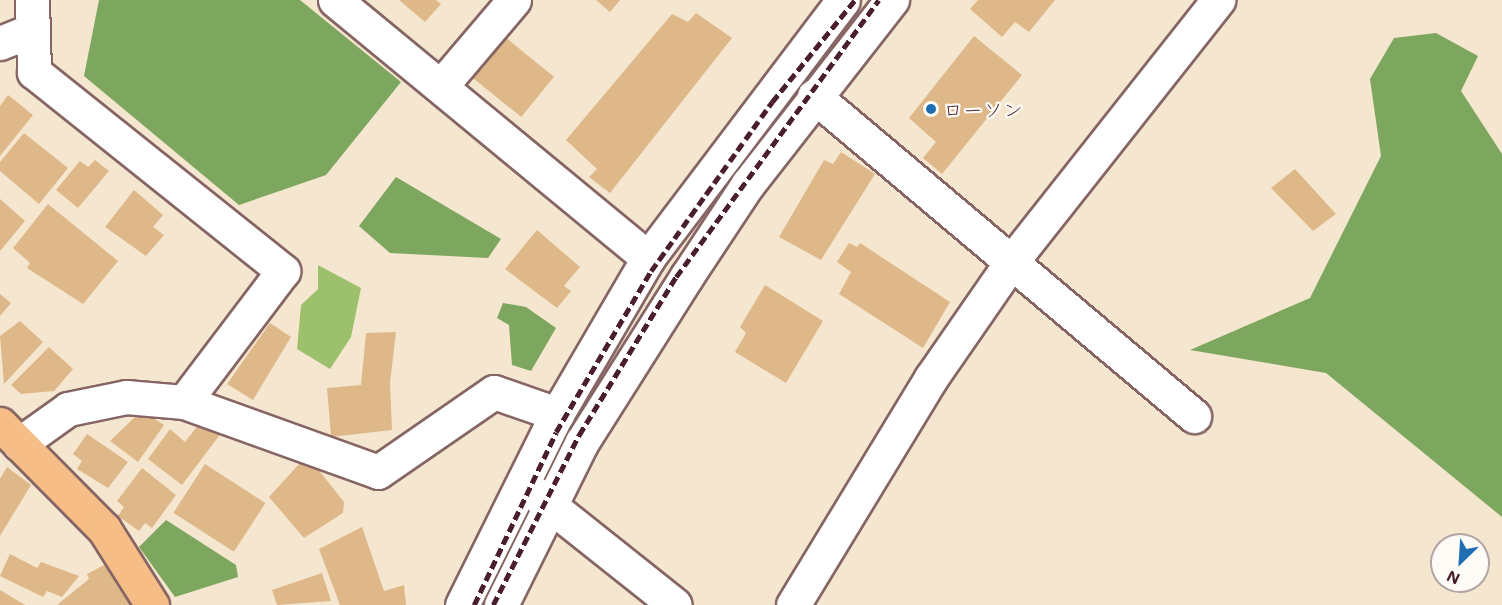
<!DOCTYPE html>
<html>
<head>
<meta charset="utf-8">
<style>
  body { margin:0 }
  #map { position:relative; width:1502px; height:605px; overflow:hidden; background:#f5e6cf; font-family:Mali,"Klee One",sans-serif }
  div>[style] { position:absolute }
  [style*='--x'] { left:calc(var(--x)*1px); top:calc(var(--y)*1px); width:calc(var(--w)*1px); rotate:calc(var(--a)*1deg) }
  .green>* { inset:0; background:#9cc06b }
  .forest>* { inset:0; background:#7da65f }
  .building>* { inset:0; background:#dfb88a; transform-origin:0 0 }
  .roads { filter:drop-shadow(2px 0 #866564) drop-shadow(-2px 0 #866564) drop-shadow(0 2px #866564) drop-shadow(0 -2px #866564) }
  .minor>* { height:33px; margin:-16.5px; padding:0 16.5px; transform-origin:16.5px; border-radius:16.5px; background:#fff }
  .tertiary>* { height:33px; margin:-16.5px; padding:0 16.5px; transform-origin:16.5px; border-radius:16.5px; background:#fff }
  .primary>* { height:33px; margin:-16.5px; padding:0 16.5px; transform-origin:16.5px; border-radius:16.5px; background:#f6be86 }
  .rail>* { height:4.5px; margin-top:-2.25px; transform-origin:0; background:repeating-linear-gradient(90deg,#4a1f2b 0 9px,transparent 0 13.5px) }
  .dots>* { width:16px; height:16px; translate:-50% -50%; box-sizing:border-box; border:3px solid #fdfcf7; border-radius:50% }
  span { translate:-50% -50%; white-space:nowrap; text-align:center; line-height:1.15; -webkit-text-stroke:4.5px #fdfcf7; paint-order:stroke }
  .poi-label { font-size:20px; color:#4a1f2b }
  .left { translate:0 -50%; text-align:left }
  .north { position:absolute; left:1430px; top:533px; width:60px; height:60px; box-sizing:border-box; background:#fdfcf7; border:2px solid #b5a4a5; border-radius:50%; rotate:205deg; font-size:16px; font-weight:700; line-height:24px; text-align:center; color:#4a1f2b }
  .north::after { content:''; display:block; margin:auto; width:21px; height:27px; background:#1f6fb2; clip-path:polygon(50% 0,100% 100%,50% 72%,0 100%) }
</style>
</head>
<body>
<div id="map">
  <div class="green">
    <i style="clip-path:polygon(318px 265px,361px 288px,351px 337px,330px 369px,297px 349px,301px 305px,318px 289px)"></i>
  </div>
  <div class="forest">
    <i style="clip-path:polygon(99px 0,300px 0,401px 82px,326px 175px,239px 205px,84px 76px)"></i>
    <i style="clip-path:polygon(1436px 33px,1478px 56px,1461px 91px,1502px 154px,1502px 517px,1326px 373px,1190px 350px,1310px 298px,1381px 156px,1370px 79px,1394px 38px)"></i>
    <i style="clip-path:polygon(396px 177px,501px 239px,488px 258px,390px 253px,359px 226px)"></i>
    <i style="clip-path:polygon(503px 303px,526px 307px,556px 328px,531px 371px,512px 365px,509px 325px,497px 318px)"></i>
    <i style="clip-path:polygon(166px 520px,236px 565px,238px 577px,175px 597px,139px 547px)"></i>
  </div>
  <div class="building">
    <i style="clip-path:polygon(399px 0,436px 0,441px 4px,425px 22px)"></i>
    <i style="clip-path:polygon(596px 0,620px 0,610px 12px)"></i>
    <i style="clip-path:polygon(978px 0,1055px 0,1029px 32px,1015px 22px,1002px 37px,970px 9px)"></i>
    <i style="clip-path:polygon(696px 13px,732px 38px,610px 193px,589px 177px,597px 169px,566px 140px,672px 14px,688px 22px)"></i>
    <i style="clip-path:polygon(974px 36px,1022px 75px,942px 174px,923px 158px,936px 142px,909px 118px)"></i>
    <i style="left:505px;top:37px;width:63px;height:52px;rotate:39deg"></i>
    <i style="clip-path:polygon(8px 95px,33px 115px,0 156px,0 106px)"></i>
    <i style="clip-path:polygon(24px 133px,68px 168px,39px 204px,0 171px,0 162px)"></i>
    <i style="clip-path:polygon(841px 152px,875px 174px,821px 260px,779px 237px,824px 160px,833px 164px)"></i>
    <i style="clip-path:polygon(95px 160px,109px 171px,78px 208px,56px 190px,80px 161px,88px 167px)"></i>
    <i style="clip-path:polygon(1295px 169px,1336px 214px,1313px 231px,1271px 188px)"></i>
    <i style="clip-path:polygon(134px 190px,163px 215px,153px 227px,164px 235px,146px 256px,105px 227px)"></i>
    <i style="clip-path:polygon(0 199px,25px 221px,0 251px)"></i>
    <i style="clip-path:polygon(48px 204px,118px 261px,83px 304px,27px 268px,30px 263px,13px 248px)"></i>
    <i style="clip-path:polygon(537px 230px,580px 267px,564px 286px,571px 291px,557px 308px,505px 269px)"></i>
    <i style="clip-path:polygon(849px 243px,857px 247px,860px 243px,950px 302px,923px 348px,839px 294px,851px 272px,837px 262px)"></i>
    <i style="clip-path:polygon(765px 285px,823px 321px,786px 383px,735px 352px,746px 333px,740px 327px)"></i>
    <i style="clip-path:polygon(0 294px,11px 303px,0 316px)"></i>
    <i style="clip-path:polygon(20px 321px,43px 342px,4px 384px,0 336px)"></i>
    <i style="clip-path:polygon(270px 323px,291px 337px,253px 400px,227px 384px)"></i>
    <i style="clip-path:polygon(396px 332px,390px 383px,392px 430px,331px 437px,327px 388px,361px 385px,366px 333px)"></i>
    <i style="clip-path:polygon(49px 347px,73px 369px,54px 391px,21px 394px,11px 385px)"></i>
    <i style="clip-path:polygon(135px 417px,152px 417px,164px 425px,138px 462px,110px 441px)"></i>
    <i style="clip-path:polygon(199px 424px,222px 432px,182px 485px,148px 459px,170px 429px,185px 442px)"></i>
    <i style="clip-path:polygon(87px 434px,128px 462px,108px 488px,77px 469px,82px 461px,73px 454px)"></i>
    <i style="clip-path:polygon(300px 463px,313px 463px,344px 502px,343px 513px,304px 538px,269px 497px)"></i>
    <i style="left:205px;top:464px;width:72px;height:58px;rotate:33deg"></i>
    <i style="clip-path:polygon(7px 467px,31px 485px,0 536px,0 479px)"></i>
    <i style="clip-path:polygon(142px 468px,176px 495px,152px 528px,145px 523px,139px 531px,118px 516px,124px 507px,117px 501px)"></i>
    <i style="clip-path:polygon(362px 527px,384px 591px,404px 585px,406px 605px,340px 605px,319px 549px)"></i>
    <i style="clip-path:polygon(10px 554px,37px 568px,41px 562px,79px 576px,62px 597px,47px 591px,43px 597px,0 576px)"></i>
    <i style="clip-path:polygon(108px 563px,131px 605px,57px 605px,89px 579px,87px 574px)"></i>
    <i style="clip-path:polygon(322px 573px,331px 601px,277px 605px,272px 590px)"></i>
    <i style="clip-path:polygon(0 590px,25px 605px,0 605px)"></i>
  </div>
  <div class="roads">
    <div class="minor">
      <i style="--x:32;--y:0;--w:72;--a:88.4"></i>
      <i style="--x:34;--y:72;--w:319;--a:38.6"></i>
      <i style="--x:283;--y:271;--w:164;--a:127.1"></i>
      <i style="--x:335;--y:0;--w:406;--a:39.5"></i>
      <i style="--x:0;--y:43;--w:35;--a:-22"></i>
      <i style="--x:441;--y:86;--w:113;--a:-49.7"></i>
      <i style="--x:814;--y:96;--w:497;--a:40.1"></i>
      <i style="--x:19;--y:444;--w:60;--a:-35.5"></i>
      <i style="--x:68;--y:409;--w:59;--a:-11.7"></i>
      <i style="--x:126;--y:397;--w:58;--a:4.9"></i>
      <i style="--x:184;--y:402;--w:206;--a:19.8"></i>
      <i style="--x:378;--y:472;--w:141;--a:-34.6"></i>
      <i style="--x:494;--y:392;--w:67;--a:19.2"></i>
      <i style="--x:793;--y:605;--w:266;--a:-58.7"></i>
      <i style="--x:931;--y:378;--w:142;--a:-55.3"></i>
      <i style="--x:1012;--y:261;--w:333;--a:-51.7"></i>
    </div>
    <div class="tertiary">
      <i style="--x:533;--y:492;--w:181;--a:38.5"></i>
      <i style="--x:462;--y:605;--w:213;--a:-63.6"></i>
      <i style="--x:557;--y:414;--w:181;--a:-59.7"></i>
      <i style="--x:648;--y:258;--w:323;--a:-52.9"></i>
      <i style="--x:501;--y:605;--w:182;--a:-63.6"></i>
      <i style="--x:582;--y:442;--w:196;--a:-57.7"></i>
      <i style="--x:687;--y:276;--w:110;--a:-56.5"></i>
      <i style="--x:748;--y:184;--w:234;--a:-52"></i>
    </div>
    <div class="primary">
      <i style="--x:0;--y:424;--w:148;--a:45.3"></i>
      <i style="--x:104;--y:529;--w:90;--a:57.7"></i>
    </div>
  </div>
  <div class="rail">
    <i style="--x:474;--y:605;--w:191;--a:-64.6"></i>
    <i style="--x:556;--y:432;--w:187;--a:-59.5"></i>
    <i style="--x:651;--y:271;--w:208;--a:-54.4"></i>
    <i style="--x:772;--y:102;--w:132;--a:-50.9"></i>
    <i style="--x:493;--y:605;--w:191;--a:-63.2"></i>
    <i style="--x:579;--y:435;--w:185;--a:-58.5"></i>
    <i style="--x:676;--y:277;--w:343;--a:-53.8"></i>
  </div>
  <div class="dots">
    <i style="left:931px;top:109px;background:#1f6fb2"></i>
  </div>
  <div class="poi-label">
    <span class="left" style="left:943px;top:109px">ローソン</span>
  </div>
  <div class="north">N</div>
</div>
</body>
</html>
